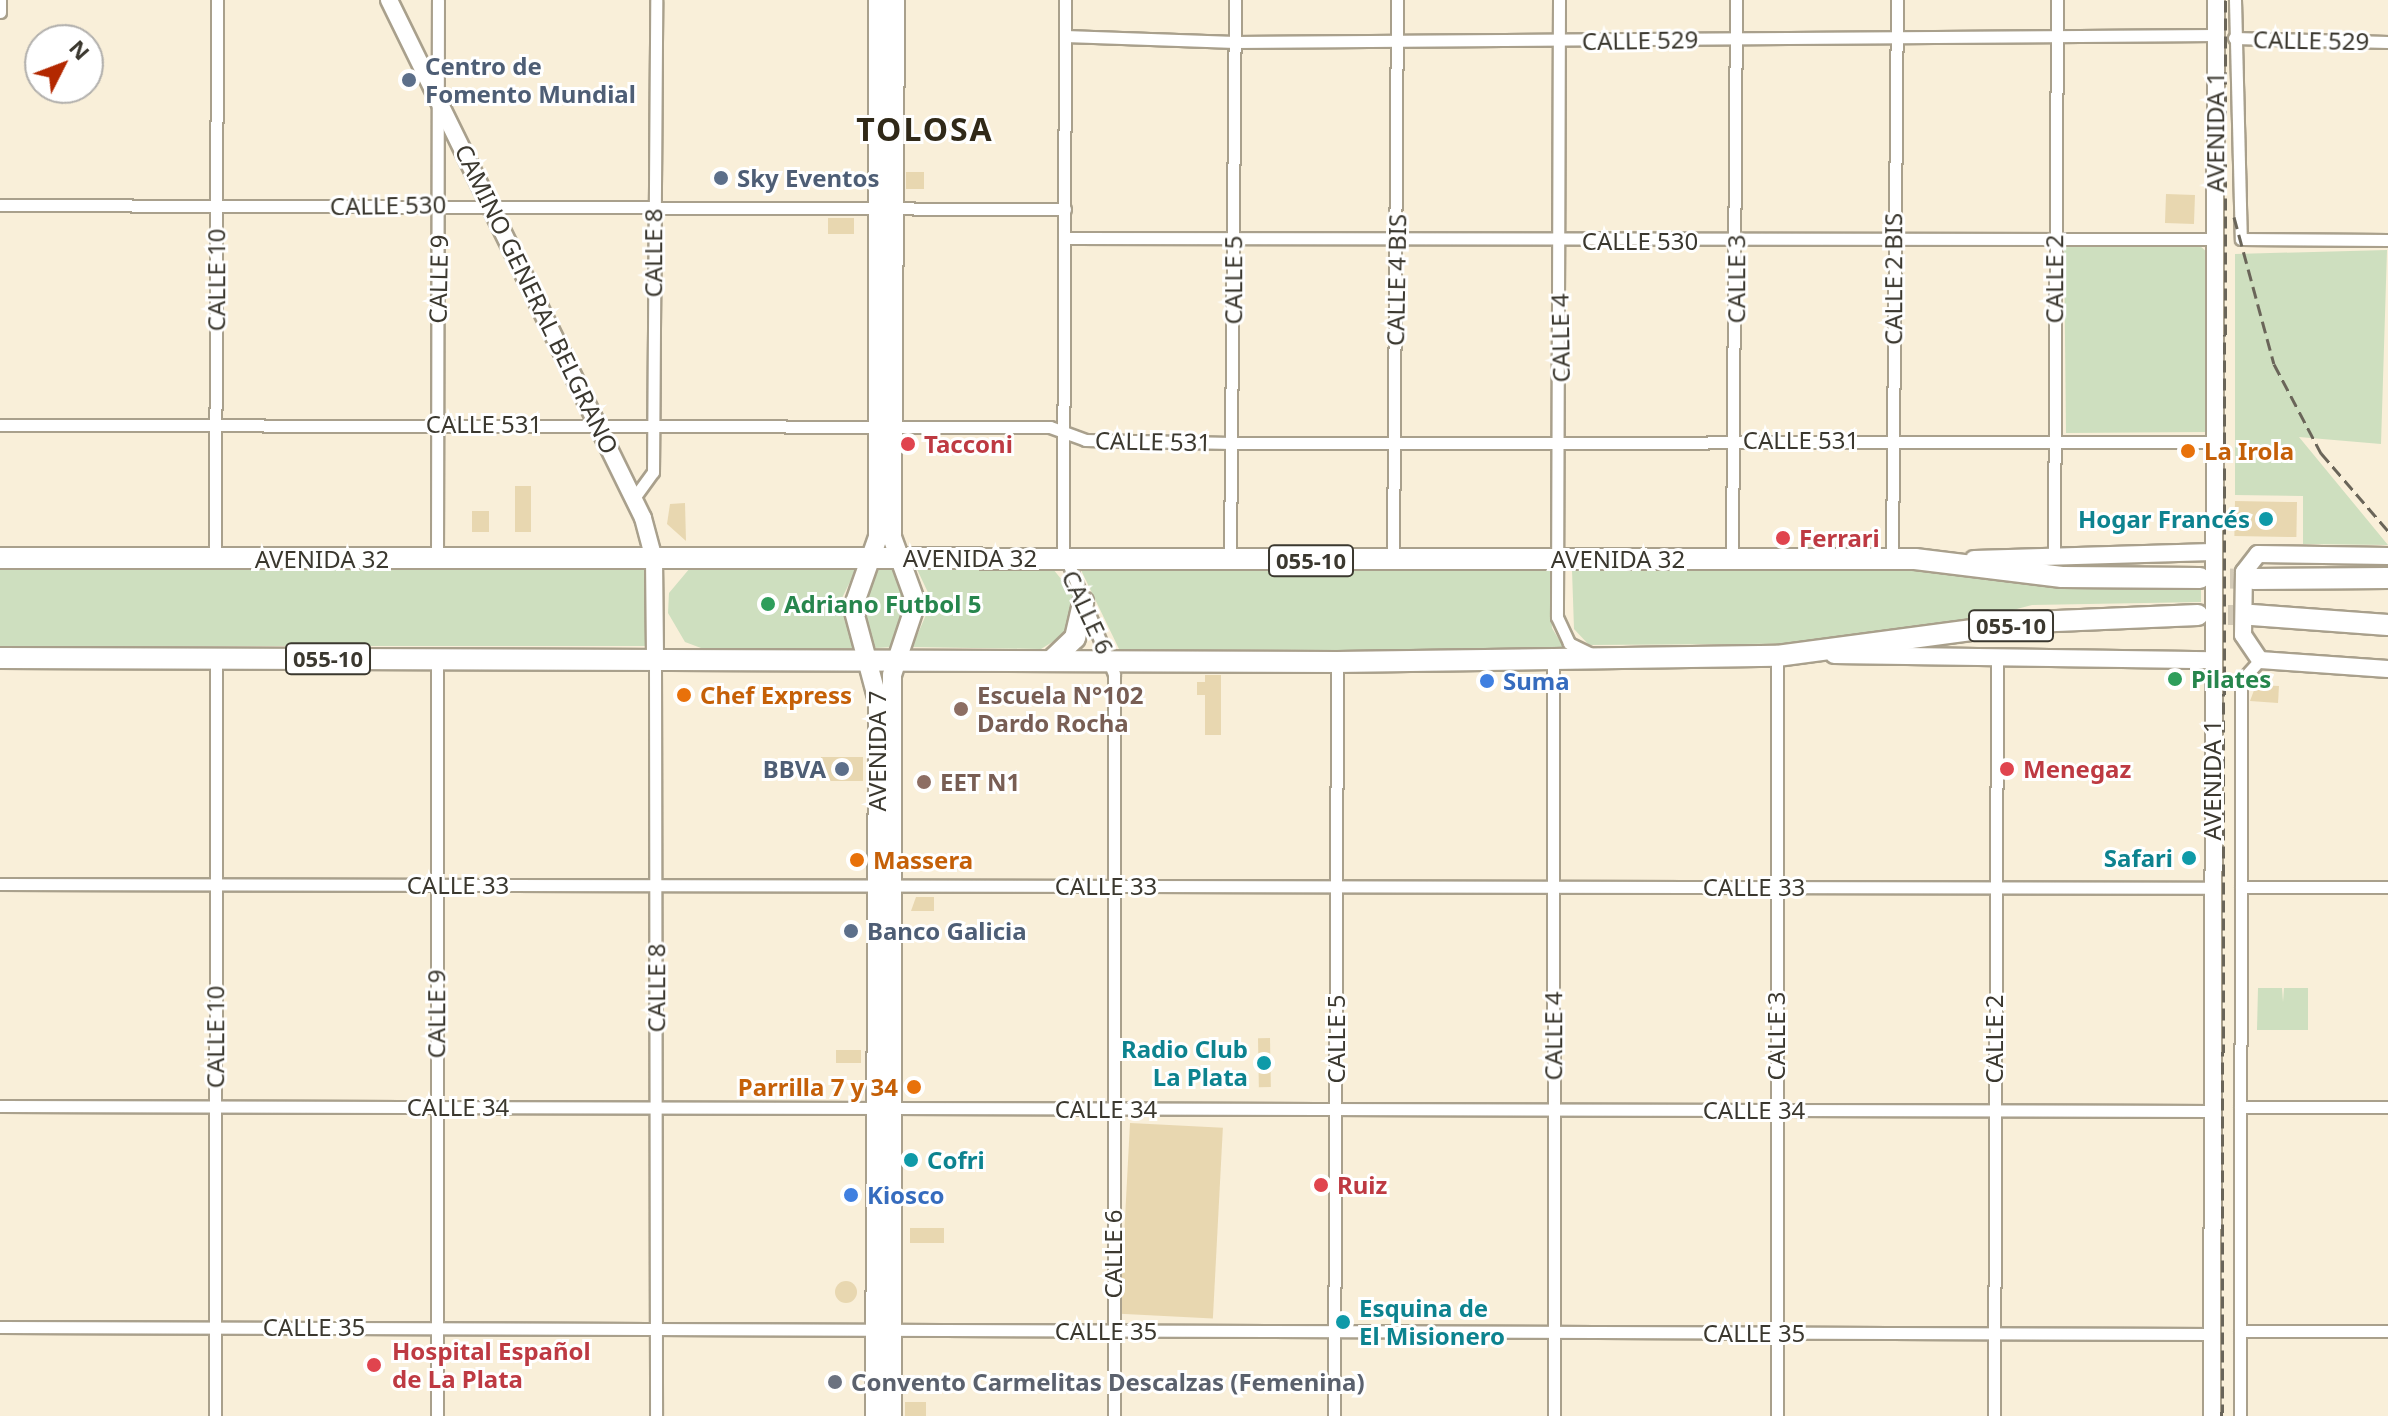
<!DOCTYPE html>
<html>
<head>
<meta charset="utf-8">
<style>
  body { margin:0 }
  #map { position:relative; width:2388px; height:1416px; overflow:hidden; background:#f9efd9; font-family:"Noto Sans",sans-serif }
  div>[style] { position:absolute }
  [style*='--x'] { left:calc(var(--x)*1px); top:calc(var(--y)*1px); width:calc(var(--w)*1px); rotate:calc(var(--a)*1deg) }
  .green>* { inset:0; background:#cedfbf; transform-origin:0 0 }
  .building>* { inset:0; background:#e8d7b0; transform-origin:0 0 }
  .round { border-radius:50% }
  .highway-tunnel>* { height:20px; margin-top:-10px; transform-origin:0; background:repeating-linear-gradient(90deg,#d3cab7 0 20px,transparent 0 30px) }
  .roads { filter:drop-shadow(2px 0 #a9a08c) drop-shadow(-2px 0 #a9a08c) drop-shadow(0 2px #a9a08c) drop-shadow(0 -2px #a9a08c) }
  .street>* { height:11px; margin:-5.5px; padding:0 5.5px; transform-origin:5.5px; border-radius:5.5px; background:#fff }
  .secondary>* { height:16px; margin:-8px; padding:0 8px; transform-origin:8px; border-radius:8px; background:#fff }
  .primary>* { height:18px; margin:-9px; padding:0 9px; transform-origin:9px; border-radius:9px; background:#fff }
  .highway>* { height:20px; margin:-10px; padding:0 10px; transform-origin:10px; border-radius:10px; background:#fff }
  .rail>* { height:3px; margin-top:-1.5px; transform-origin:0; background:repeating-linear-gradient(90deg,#6a6559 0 12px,transparent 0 18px) }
  .dots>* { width:22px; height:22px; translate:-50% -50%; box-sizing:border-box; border:4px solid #fff; border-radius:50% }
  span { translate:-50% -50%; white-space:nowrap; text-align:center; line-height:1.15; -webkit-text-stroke:6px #fff; paint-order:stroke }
  .shield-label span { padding:2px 6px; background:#fff; border:2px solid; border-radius:6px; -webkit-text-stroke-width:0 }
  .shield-label { font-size:22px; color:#3b382f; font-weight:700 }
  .street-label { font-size:24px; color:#3b382f }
  .service-label { font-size:24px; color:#4e5e75; font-weight:700 }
  .left { translate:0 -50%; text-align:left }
  .right { translate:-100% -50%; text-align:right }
  .health-label { font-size:24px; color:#be3a42; font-weight:700 }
  .food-label { font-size:24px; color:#c56008; font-weight:700 }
  .culture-label { font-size:24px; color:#0d838f; font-weight:700 }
  .leisure-label { font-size:24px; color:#27864d; font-weight:700 }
  .shop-label { font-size:24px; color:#366cbe; font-weight:700 }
  .education-label { font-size:24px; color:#785e54; font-weight:700 }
  .worship-label { font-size:24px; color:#5b616d; font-weight:700 }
  .district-label { font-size:32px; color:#302918; font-weight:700; letter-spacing:2px }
  .north { position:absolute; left:24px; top:24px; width:80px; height:80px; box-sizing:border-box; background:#fff; border:2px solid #b1afac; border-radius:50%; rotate:48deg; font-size:22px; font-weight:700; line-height:32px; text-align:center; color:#3b382f }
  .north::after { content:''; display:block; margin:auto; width:28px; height:36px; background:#b32800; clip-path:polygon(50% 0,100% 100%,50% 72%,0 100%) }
</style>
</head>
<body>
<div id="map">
  <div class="green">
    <i style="clip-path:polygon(2064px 242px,2198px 244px,2210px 255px,2206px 432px,2066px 433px)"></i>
    <i style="clip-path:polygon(2387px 250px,2381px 444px,2299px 437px,2388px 545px,2303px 544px,2303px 496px,2235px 495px,2235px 254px)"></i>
    <i style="left:0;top:564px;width:648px;height:82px"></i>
    <i style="clip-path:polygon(859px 564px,840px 602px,857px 648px,701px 648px,685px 642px,668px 613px,669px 593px,690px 568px)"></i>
    <i style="clip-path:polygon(915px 565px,1053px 569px,1074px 595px,1067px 633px,1041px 649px,912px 647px,932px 601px)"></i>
    <i style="clip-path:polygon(1922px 565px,2201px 583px,2201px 602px,2032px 605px,1887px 643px,1589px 645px,1574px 629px,1572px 570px)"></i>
    <i style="clip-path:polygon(894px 567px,910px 604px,893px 647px,876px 648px,863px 635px,861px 585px,876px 568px)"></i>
    <i style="clip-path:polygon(1550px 567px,1552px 628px,1566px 651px,1119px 649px,1080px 568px)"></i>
    <i style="clip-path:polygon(2258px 988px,2282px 988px,2283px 1002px,2284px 988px,2308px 988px,2308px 1030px,2257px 1030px)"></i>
  </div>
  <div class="building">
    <i style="left:906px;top:172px;width:18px;height:17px"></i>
    <i style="left:2166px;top:194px;width:29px;height:29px;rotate:2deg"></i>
    <i style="left:828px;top:218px;width:26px;height:16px"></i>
    <i style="left:515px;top:486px;width:16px;height:46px"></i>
    <i style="left:2235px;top:501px;width:62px;height:35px;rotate:1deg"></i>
    <i style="clip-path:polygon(685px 503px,686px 541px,667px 524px,670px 504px)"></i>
    <i style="left:472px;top:511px;width:17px;height:21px"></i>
    <i style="clip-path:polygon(1205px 675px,1221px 675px,1221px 735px,1205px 735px,1205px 695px,1197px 695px,1197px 682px,1205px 682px)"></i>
    <i style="clip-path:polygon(2256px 685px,2279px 686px,2278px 703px,2250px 701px)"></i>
    <i style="left:863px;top:757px;width:24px;height:42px;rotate:90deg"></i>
    <i style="clip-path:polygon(916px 897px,934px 897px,934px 911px,911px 911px)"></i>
    <i style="left:1270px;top:1038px;width:49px;height:12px;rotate:89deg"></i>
    <i style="left:836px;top:1050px;width:25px;height:13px"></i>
    <i style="left:1130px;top:1123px;width:93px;height:191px;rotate:3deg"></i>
    <i style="left:910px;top:1228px;width:34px;height:15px"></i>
    <i class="round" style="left:835px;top:1281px;width:22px;height:22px"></i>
    <i style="left:905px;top:1402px;width:21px;height:14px"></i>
  </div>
  <div class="highway-tunnel">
    <i style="--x:2200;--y:578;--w:53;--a:1.1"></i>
    <i style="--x:2198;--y:615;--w:54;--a:0"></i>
  </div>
  <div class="roads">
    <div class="street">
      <i style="--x:1065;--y:0;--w:551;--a:90.21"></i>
      <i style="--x:1063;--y:551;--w:133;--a:67.5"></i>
      <i style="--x:1114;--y:674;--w:742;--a:90"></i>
      <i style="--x:1559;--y:0;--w:617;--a:90.19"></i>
      <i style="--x:1557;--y:617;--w:29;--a:65"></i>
      <i style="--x:1569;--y:643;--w:25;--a:26"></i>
      <i style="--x:2235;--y:0;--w:239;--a:88.6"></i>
      <i style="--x:2241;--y:239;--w:147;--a:0.4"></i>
      <i style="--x:0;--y:12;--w:12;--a:-90"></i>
      <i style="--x:1065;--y:36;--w:170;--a:2"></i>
      <i style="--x:1235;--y:42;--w:981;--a:-0.41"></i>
      <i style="--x:2234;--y:38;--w:154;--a:1.5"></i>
      <i style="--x:0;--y:205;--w:1065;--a:0.22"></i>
      <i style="--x:1065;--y:238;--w:1150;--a:0.05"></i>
      <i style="--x:0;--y:425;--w:1050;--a:0.11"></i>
      <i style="--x:1050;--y:427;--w:37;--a:20"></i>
      <i style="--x:1085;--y:440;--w:147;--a:1.2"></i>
      <i style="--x:1232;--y:443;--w:982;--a:-0.06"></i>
      <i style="--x:634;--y:498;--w:32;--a:-54"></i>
      <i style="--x:653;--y:472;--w:472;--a:-89.6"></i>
      <i style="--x:2054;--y:557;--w:557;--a:-89.69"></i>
      <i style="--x:437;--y:558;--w:558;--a:-89.9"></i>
      <i style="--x:215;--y:559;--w:559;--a:-89.8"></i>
      <i style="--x:1732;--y:559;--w:559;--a:-89.59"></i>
      <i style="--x:1892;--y:559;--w:559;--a:-89.49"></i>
      <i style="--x:1230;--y:560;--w:560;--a:-89.49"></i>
      <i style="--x:1393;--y:560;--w:560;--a:-89.59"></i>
      <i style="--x:1553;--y:657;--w:759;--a:89.92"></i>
      <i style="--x:655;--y:660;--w:756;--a:89.92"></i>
      <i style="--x:0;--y:884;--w:2212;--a:0.1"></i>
      <i style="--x:2241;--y:887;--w:147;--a:0"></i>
      <i style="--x:0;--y:1106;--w:2212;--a:0.13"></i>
      <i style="--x:2240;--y:1107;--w:148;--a:0"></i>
      <i style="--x:0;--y:1327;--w:2212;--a:0.18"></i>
      <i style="--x:2240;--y:1331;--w:148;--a:0"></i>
      <i style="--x:215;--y:1416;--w:757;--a:-89.92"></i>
      <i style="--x:437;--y:1416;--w:757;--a:-90"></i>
      <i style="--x:1334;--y:1416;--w:754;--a:-89.77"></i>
      <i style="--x:1777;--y:1416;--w:760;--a:-90"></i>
      <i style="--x:1994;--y:1416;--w:754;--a:-89.77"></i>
      <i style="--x:2240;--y:1416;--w:735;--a:-89.92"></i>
      <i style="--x:2241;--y:681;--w:28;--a:-48"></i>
    </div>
    <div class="secondary">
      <i style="--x:389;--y:0;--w:577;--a:63.88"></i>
      <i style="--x:643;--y:518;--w:42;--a:75"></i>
      <i style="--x:654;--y:559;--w:101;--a:89.4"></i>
      <i style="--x:2388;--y:556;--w:130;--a:-179.1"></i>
      <i style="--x:2258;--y:554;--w:23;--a:128"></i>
      <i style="--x:2244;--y:572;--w:63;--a:90.9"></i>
      <i style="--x:2243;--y:635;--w:30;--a:56"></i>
      <i style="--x:2260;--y:660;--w:128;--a:4"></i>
      <i style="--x:1974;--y:559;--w:239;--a:-1.7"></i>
      <i style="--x:1834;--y:655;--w:378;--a:0.8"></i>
      <i style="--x:2212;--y:1416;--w:1416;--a:-89.84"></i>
    </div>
    <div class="primary">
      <i style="--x:875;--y:1416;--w:715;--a:-89.76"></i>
      <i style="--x:878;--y:701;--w:96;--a:-105"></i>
      <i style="--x:853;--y:608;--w:75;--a:-70.6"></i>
      <i style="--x:878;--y:537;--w:537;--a:-90"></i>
      <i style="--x:892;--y:1416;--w:741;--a:-90"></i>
      <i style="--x:892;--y:675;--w:76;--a:-71.6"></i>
      <i style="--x:916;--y:603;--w:70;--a:-110"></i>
      <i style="--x:892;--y:537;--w:537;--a:-89.68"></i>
    </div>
    <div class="highway">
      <i style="--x:0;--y:558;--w:1915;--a:0.03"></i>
      <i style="--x:1915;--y:559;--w:148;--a:7"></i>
      <i style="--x:2062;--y:577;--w:138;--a:0.4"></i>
      <i style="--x:2253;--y:579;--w:135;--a:-0.4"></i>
      <i style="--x:2252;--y:615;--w:136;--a:4.2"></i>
      <i style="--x:0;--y:658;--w:1337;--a:0.17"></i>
      <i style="--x:1337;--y:662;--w:440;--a:-0.8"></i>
      <i style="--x:1777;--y:656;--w:258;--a:-7.6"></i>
      <i style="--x:2033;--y:622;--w:165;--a:-2.4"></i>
      <i style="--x:1051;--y:661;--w:33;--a:-44"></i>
      <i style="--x:1075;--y:638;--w:37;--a:-77"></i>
    </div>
  </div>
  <div class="rail">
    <i style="--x:2234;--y:217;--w:152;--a:74.8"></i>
    <i style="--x:2274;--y:364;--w:101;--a:62.2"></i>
    <i style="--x:2321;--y:453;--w:103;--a:49.3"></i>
    <i style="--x:2222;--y:1416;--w:1416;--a:-89.84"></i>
  </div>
  <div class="dots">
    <i style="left:409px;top:80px;background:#5c6f8a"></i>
    <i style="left:721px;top:178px;background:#5c6f8a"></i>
    <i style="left:908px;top:444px;background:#e0444e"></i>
    <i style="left:2188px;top:451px;background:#e8710a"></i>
    <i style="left:2266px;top:519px;background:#0f9aa8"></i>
    <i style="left:1783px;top:538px;background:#e0444e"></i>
    <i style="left:768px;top:604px;background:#2e9e5b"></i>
    <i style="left:2175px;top:679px;background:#2e9e5b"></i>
    <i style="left:1487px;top:681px;background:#3f7fe0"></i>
    <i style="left:684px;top:695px;background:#e8710a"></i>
    <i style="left:961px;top:709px;background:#8d6e63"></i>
    <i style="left:842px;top:769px;background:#5c6f8a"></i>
    <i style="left:2007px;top:769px;background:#e0444e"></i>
    <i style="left:924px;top:782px;background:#8d6e63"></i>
    <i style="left:2189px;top:858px;background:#0f9aa8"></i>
    <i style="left:857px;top:860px;background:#e8710a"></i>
    <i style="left:851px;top:931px;background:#5c6f8a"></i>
    <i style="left:1264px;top:1063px;background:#0f9aa8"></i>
    <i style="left:914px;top:1087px;background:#e8710a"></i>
    <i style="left:911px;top:1160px;background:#0f9aa8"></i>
    <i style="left:1321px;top:1185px;background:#e0444e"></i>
    <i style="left:851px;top:1195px;background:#3f7fe0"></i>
    <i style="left:1343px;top:1322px;background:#0f9aa8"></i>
    <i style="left:374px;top:1365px;background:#e0444e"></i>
    <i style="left:835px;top:1382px;background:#6b7280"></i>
  </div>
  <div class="shield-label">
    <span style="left:1311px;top:561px">055-10</span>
    <span style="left:2011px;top:626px">055-10</span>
    <span style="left:328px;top:659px">055-10</span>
  </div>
  <div class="street-label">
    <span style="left:1640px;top:40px;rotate:-1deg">CALLE 529</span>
    <span style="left:2311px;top:40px;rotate:1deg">CALLE 529</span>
    <span style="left:2215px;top:132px;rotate:-90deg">AVENIDA 1</span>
    <span style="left:388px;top:205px;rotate:-1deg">CALLE 530</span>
    <span style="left:1640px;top:241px">CALLE 530</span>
    <span style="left:653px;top:253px;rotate:-90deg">CALLE 8</span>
    <span style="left:438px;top:279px;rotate:-89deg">CALLE 9</span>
    <span style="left:1736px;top:279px;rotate:-90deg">CALLE 3</span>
    <span style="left:1893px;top:279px;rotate:-90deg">CALLE 2 BIS</span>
    <span style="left:2054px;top:279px;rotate:-90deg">CALLE 2</span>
    <span style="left:216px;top:280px;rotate:-90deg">CALLE 10</span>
    <span style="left:1233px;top:280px;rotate:-90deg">CALLE 5</span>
    <span style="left:1396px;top:280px;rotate:-89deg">CALLE 4 BIS</span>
    <span style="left:537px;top:299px;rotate:64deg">CAMINO GENERAL BELGRANO</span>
    <span style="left:1560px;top:338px;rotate:-91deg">CALLE 4</span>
    <span style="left:484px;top:424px">CALLE 531</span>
    <span style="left:1801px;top:440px">CALLE 531</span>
    <span style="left:1153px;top:441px;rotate:1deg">CALLE 531</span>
    <span style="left:970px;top:558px">AVENIDA 32</span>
    <span style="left:322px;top:559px">AVENIDA 32</span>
    <span style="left:1618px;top:559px">AVENIDA 32</span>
    <span style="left:1088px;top:612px;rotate:65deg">CALLE 6</span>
    <span style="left:877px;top:751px;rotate:-90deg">AVENIDA 7</span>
    <span style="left:2212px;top:780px;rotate:-90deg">AVENIDA 1</span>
    <span style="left:458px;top:885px">CALLE 33</span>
    <span style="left:1106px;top:886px">CALLE 33</span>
    <span style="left:1754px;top:887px">CALLE 33</span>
    <span style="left:656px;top:988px;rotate:-90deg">CALLE 8</span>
    <span style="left:436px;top:1014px;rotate:-90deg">CALLE 9</span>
    <span style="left:1553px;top:1036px;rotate:-90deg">CALLE 4</span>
    <span style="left:1776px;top:1036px;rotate:-90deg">CALLE 3</span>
    <span style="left:215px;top:1037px;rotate:-90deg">CALLE 10</span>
    <span style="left:1336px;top:1039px;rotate:-90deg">CALLE 5</span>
    <span style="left:1994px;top:1039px;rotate:-90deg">CALLE 2</span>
    <span style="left:458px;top:1107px">CALLE 34</span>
    <span style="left:1106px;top:1109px">CALLE 34</span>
    <span style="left:1754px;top:1110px">CALLE 34</span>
    <span style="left:1113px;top:1254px;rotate:-90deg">CALLE 6</span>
    <span style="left:314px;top:1327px">CALLE 35</span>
    <span style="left:1106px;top:1331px">CALLE 35</span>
    <span style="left:1754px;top:1333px">CALLE 35</span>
  </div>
  <div class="service-label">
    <span class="left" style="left:425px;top:80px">Centro de<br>Fomento Mundial</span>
    <span class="left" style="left:737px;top:178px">Sky Eventos</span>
    <span class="right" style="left:826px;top:769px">BBVA</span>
    <span class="left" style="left:867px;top:931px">Banco Galicia</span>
  </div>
  <div class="health-label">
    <span class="left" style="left:924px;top:444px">Tacconi</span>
    <span class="left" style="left:1799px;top:538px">Ferrari</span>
    <span class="left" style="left:2023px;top:769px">Menegaz</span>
    <span class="left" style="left:1337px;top:1185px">Ruiz</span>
    <span class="left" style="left:392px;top:1365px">Hospital Español<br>de La Plata</span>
  </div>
  <div class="food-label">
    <span class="left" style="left:2204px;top:451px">La Irola</span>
    <span class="left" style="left:700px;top:695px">Chef Express</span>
    <span class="left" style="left:873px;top:860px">Massera</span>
    <span class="right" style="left:898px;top:1087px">Parrilla 7 y 34</span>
  </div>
  <div class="culture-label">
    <span class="right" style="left:2250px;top:519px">Hogar Francés</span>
    <span class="right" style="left:2173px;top:858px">Safari</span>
    <span class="right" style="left:1248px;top:1063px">Radio Club<br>La Plata</span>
    <span class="left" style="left:927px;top:1160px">Cofri</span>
    <span class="left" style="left:1359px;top:1322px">Esquina de<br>El Misionero</span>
  </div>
  <div class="leisure-label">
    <span class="left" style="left:784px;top:604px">Adriano Futbol 5</span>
    <span class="left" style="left:2191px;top:679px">Pilates</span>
  </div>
  <div class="shop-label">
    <span class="left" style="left:1503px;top:681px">Suma</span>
    <span class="left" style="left:867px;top:1195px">Kiosco</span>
  </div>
  <div class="education-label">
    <span class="left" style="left:977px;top:709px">Escuela N°102<br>Dardo Rocha</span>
    <span class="left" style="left:940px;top:782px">EET N1</span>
  </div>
  <div class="worship-label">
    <span class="left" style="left:851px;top:1382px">Convento Carmelitas Descalzas (Femenina)</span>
  </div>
  <div class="district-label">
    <span style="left:925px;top:129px">TOLOSA</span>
  </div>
  <div class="north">N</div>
</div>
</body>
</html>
